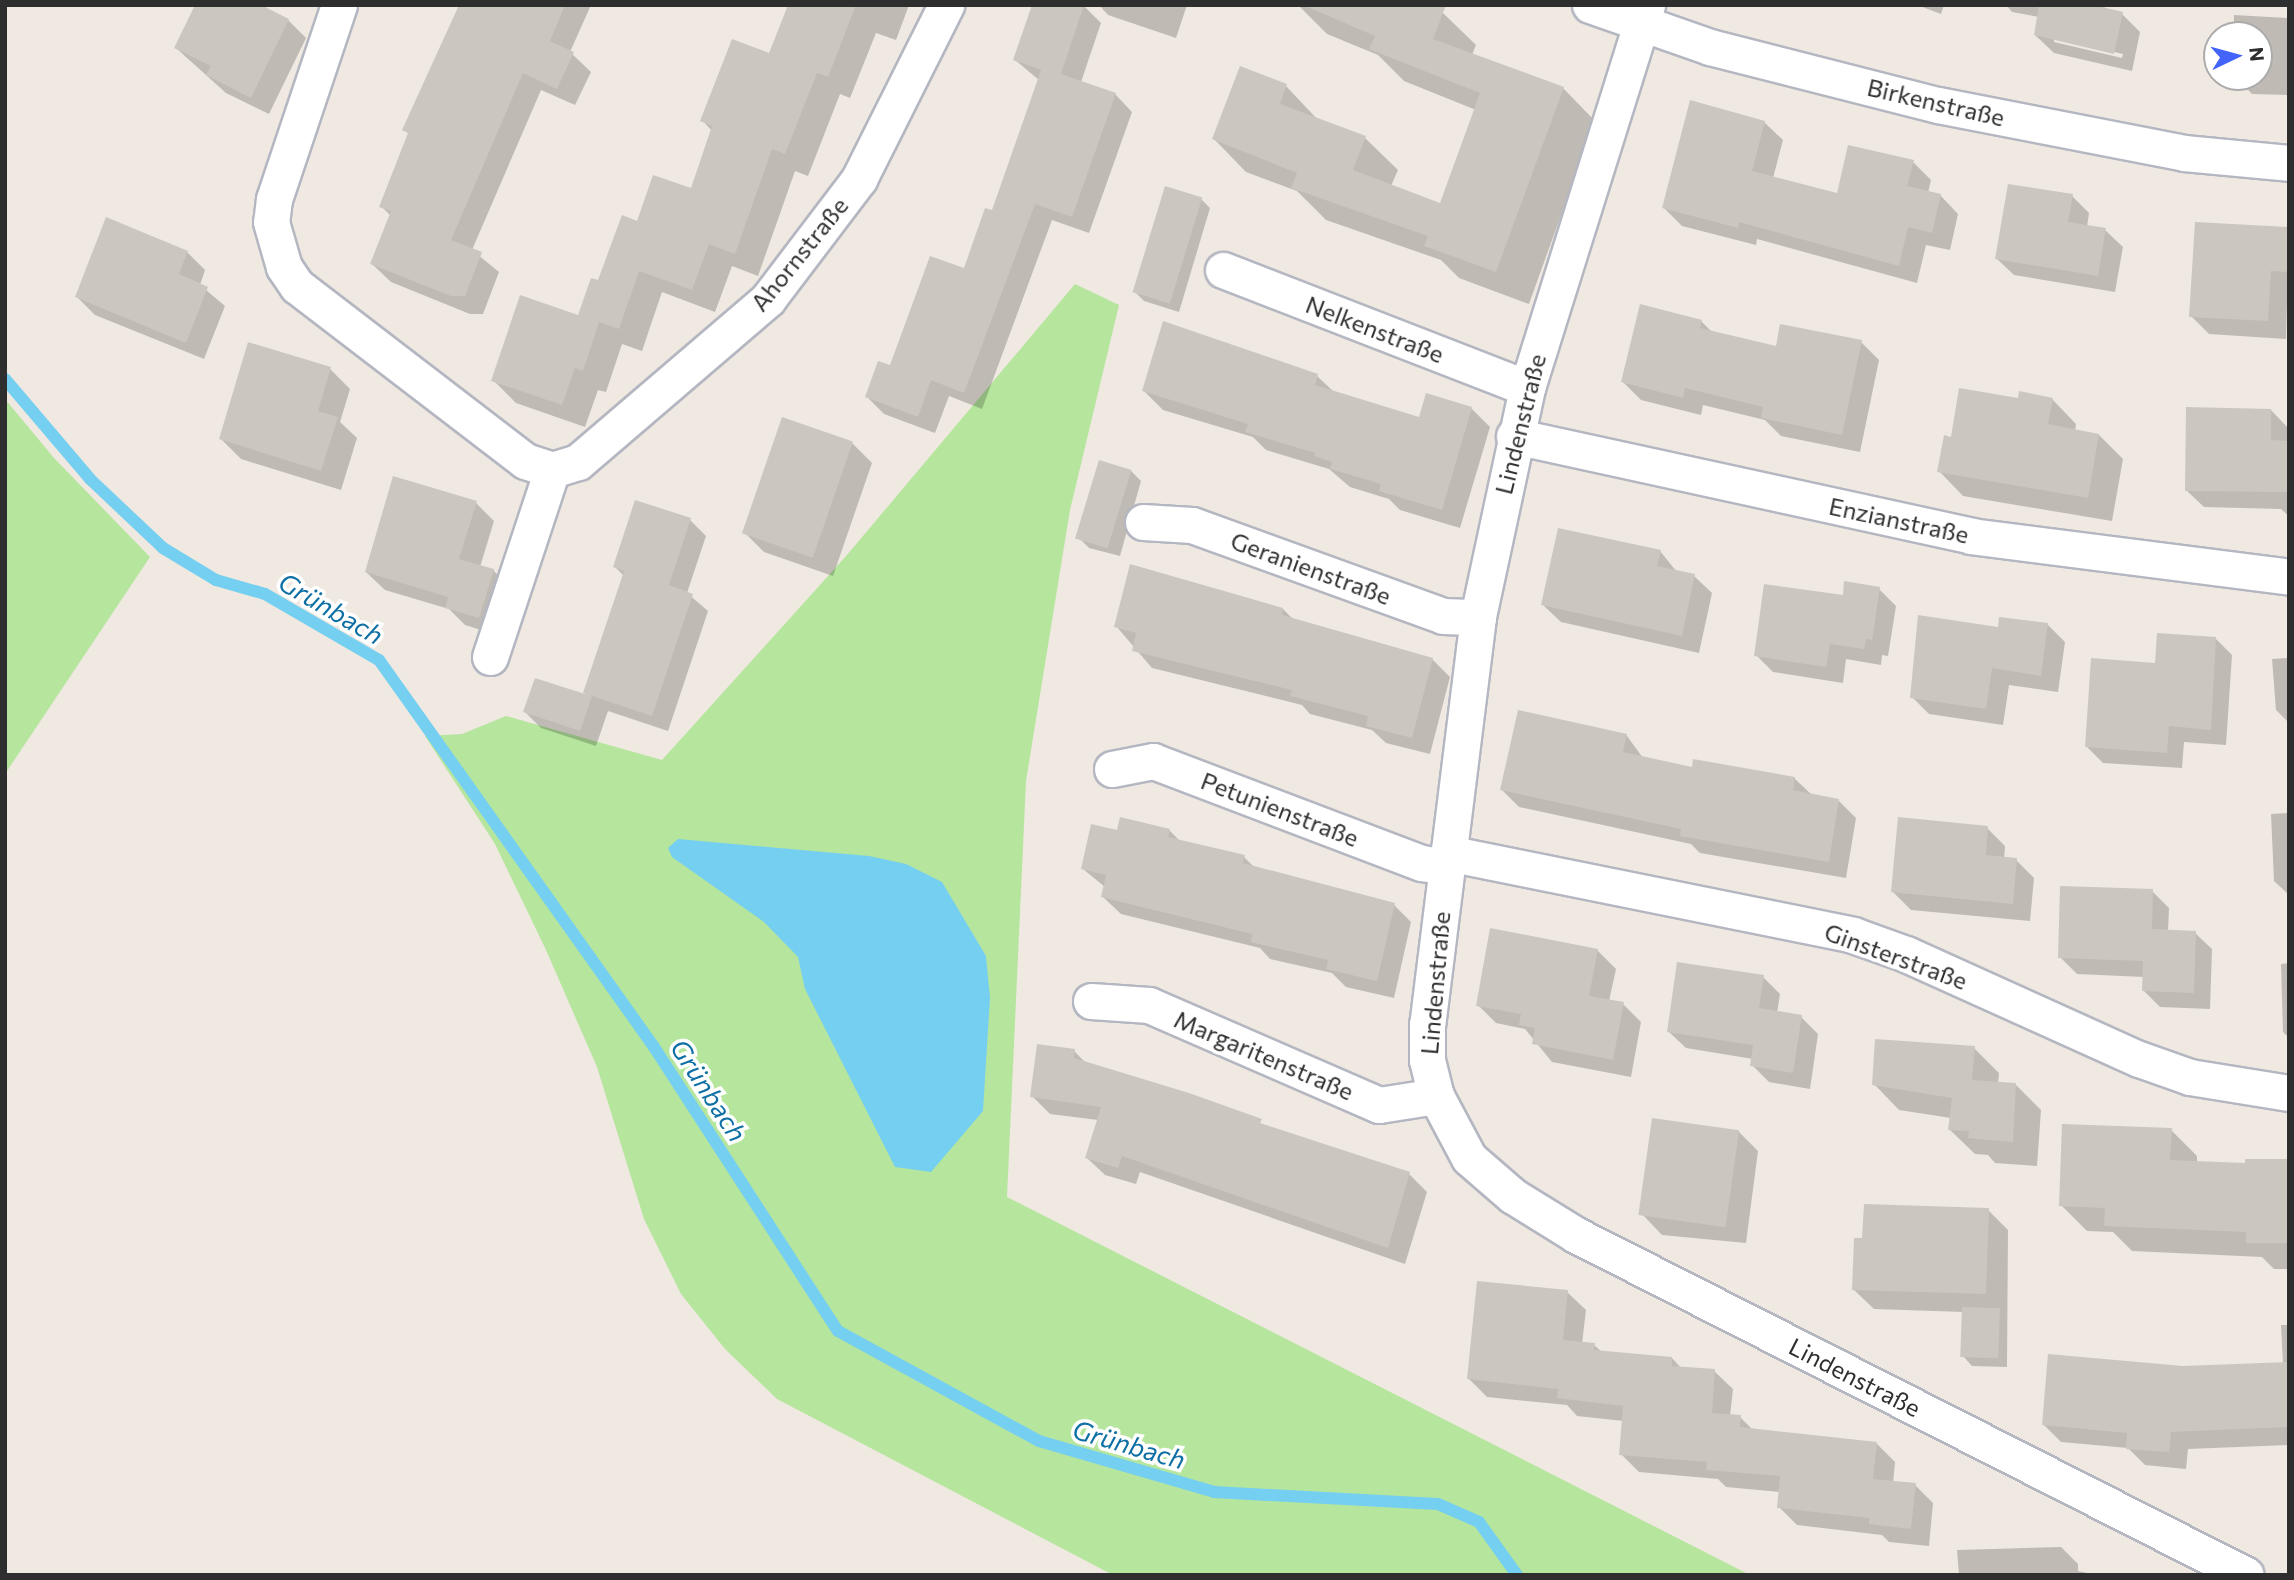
<!DOCTYPE html>
<html>
<head>
<meta charset="utf-8">
<style>
  body { margin:0 }
  #map { position:relative; width:2294px; height:1580px; overflow:hidden; background:#efe9e1; font-family:Commissioner,sans-serif }
  div>[style] { position:absolute }
  [style*='--x'] { left:calc(var(--x)*1px); top:calc(var(--y)*1px); width:calc(var(--w)*1px); rotate:calc(var(--a)*1deg) }
  .green>* { inset:0; background:#b6e59e }
  .water>* { inset:0; background:#75cff0 }
  .shadow>* { inset:0; background:#0003 }
  .stream>* { height:12px; margin:-6px; padding:0 6px; transform-origin:6px; border-radius:6px; background:#75cff0 }
  .building>* { inset:0; background:#cbc7bf; transform-origin:0 0 }
  .roads { filter:drop-shadow(2px 0 #b4b7c1) drop-shadow(-2px 0 #b4b7c1) drop-shadow(0 2px #b4b7c1) drop-shadow(0 -2px #b4b7c1) }
  .minor>* { height:35px; margin:-17.5px; padding:0 17.5px; transform-origin:17.5px; border-radius:17.5px; background:#fff }
  span { translate:-50% -50%; white-space:nowrap; text-align:center; line-height:1.15; -webkit-text-stroke:7px #fff; paint-order:stroke }
  .street-label { font-size:24px; color:#2e2e2e }
  .water-label { font-size:26px; color:#0d6fa3; font-style:italic }
  .frame { position:absolute; inset:0; border:7px solid #2e2e2e; pointer-events:none }
  .north { position:absolute; left:2203px; top:21px; width:70px; height:70px; box-sizing:border-box; background:#fff; border:2px solid #ababab; border-radius:50%; rotate:85deg; font-size:19px; font-weight:700; line-height:28px; text-align:center; color:#2e2e2e }
  .north::after { content:''; display:block; margin:auto; width:24px; height:32px; background:#4264fb; clip-path:polygon(50% 0,100% 100%,50% 72%,0 100%) }
</style>
</head>
<body>
<div id="map">
  <div class="green">
    <i style="clip-path:polygon(1075px 284px,1119px 305px,1070px 510px,1026px 781px,1007px 1197px,1750px 1575px,1113px 1575px,777px 1399px,725px 1349px,681px 1294px,644px 1219px,597px 1067px,546px 950px,495px 844px,425px 736px,462px 734px,506px 716px,662px 760px,847px 555px)"></i>
    <i style="clip-path:polygon(5px 399px,54px 458px,150px 557px,5px 774px)"></i>
  </div>
  <div class="water">
    <i style="clip-path:polygon(678px 839px,869px 856px,906px 864px,942px 882px,986px 956px,990px 998px,983px 1111px,931px 1172px,895px 1167px,805px 989px,798px 957px,764px 922px,672px 857px,668px 848px)"></i>
  </div>
  <div class="shadow">
    <i style="clip-path:polygon(197px 5px,267px 5px,265px 9px,288px 20px,306px 38px,269px 114px,226px 93px,176px 48px)"></i>
    <i style="clip-path:polygon(474px 5px,591px 5px,570px 52px,591px 72px,575px 105px,541px 90px,472px 250px,499px 272px,483px 314px,470px 314px,391px 282px,372px 264px,391px 216px,381px 206px,410px 135px,404px 129px)"></i>
    <i style="clip-path:polygon(790px 5px,909px 5px,896px 40px,876px 33px,850px 98px,840px 94px,808px 176px,795px 171px,758px 276px,732px 266px,715px 312px,662px 292px,642px 351px,622px 344px,606px 392px,598px 390px,585px 427px,516px 403px,493px 380px,579px 317px,638px 223px,692px 190px,712px 131px,702px 120px,770px 56px)"></i>
    <i style="clip-path:polygon(1083px 5px,1101px 23px,1081px 82px,1115px 94px,1132px 112px,1089px 233px,1052px 220px,982px 409px,949px 396px,935px 433px,884px 414px,867px 397px,965px 270px,993px 213px,1039px 80px,1015px 60px)"></i>
    <i style="clip-path:polygon(1099px 5px,1187px 5px,1176px 38px,1108px 15px)"></i>
    <i style="clip-path:polygon(1298px 5px,1427px 5px,1443px 13px,1476px 45px,1472px 55px,1563px 88px,1595px 121px,1529px 304px,1459px 278px,1441px 260px,1326px 220px,1297px 191px,1246px 172px,1214px 139px,1286px 86px,1318px 120px,1365px 138px,1398px 170px,1391px 186px,1441px 205px,1476px 110px,1404px 81px,1378px 55px,1327px 34px)"></i>
    <i style="clip-path:polygon(1917px 5px,1944px 5px,1941px 14px)"></i>
    <i style="clip-path:polygon(evenodd,2006px 5px,2105px 5px,2104px 10px,2122px 14px,2140px 32px,2132px 71px,2054px 53px,2035px 35px,2039px 17px,2012px 12px,2006px 5px,2054px 38px,2123px 54px,2122px 58px,2054px 42px,2054px 38px)"></i>
    <i style="clip-path:polygon(2234px 15px,2289px 18px,2289px 95px,2252px 94px,2236px 77px,2259px 77px,2259px 35px,2234px 35px)"></i>
    <i style="clip-path:polygon(1764px 122px,1783px 140px,1773px 178px,1839px 196px,1913px 162px,1931px 180px,1928px 193px,1940px 195px,1958px 214px,1950px 250px,1926px 245px,1917px 283px,1757px 239px,1756px 245px,1682px 226px,1664px 208px)"></i>
    <i style="clip-path:polygon(2072px 196px,2089px 213px,2087px 227px,2105px 230px,2123px 247px,2115px 292px,2014px 275px,1996px 258px)"></i>
    <i style="clip-path:polygon(1201px 199px,1210px 208px,1179px 312px,1144px 301px,1135px 292px)"></i>
    <i style="clip-path:polygon(2289px 229px,2286px 339px,2209px 334px,2191px 316px)"></i>
    <i style="clip-path:polygon(187px 252px,205px 270px,200px 285px,225px 306px,204px 359px,95px 315px,77px 297px)"></i>
    <i style="clip-path:polygon(1701px 321px,1712px 332px,1777px 348px,1861px 342px,1879px 360px,1860px 452px,1781px 436px,1765px 420px,1703px 405px,1701px 415px,1641px 400px,1623px 382px)"></i>
    <i style="clip-path:polygon(330px 369px,350px 389px,340px 422px,357px 438px,341px 490px,241px 459px,221px 439px)"></i>
    <i style="clip-path:polygon(1317px 376px,1334px 392px,1421px 419px,1471px 408px,1490px 427px,1460px 528px,1400px 510px,1389px 499px,1350px 487px,1329px 469px,1266px 450px,1253px 437px,1163px 410px,1144px 391px)"></i>
    <i style="clip-path:polygon(2052px 399px,2076px 424px,2075px 431px,2099px 435px,2123px 459px,2112px 521px,1963px 496px,1939px 471px,1953px 439px,2019px 400px)"></i>
    <i style="clip-path:polygon(2271px 410px,2288px 428px,2289px 516px,2281px 509px,2204px 507px,2186px 490px)"></i>
    <i style="clip-path:polygon(852px 443px,872px 463px,833px 576px,764px 552px,744px 532px)"></i>
    <i style="clip-path:polygon(1131px 471px,1141px 481px,1120px 556px,1089px 548px,1079px 538px)"></i>
    <i style="clip-path:polygon(476px 503px,494px 521px,480px 567px,493px 570px,511px 589px,497px 635px,465px 625px,449px 609px,385px 590px,366px 572px)"></i>
    <i style="clip-path:polygon(690px 520px,706px 536px,687px 593px,708px 611px,668px 731px,608px 711px,596px 746px,541px 728px,525px 712px,590px 697px,585px 693px,624px 576px,615px 567px)"></i>
    <i style="clip-path:polygon(1660px 551px,1677px 572px,1694px 576px,1712px 593px,1699px 653px,1561px 622px,1543px 605px)"></i>
    <i style="clip-path:polygon(1879px 589px,1896px 606px,1888px 656px,1882px 655px,1881px 665px,1846px 659px,1843px 683px,1773px 672px,1756px 655px,1844px 597px)"></i>
    <i style="clip-path:polygon(1283px 609px,1294px 620px,1432px 659px,1450px 677px,1430px 754px,1386px 743px,1372px 730px,1310px 714px,1302px 705px,1152px 668px,1116px 626px)"></i>
    <i style="clip-path:polygon(2048px 625px,2065px 642px,2058px 692px,2009px 685px,2003px 725px,1929px 714px,1912px 697px,1999px 629px)"></i>
    <i style="clip-path:polygon(2216px 639px,2232px 655px,2226px 745px,2184px 742px,2182px 768px,2103px 763px,2087px 747px,2156px 665px)"></i>
    <i style="clip-path:polygon(2289px 658px,2289px 723px,2276px 710px,2272px 659px)"></i>
    <i style="clip-path:polygon(1519px 712px,1627px 736px,1643px 758px,1693px 769px,1794px 778px,1812px 795px,1838px 800px,1856px 818px,1846px 878px,1700px 853px,1691px 844px,1519px 807px,1502px 790px)"></i>
    <i style="clip-path:polygon(2289px 813px,2289px 895px,2274px 881px,2271px 814px)"></i>
    <i style="clip-path:polygon(1987px 828px,2005px 846px,2004px 859px,2016px 860px,2034px 878px,2030px 921px,1911px 910px,1893px 892px)"></i>
    <i style="clip-path:polygon(1169px 830px,1181px 842px,1244px 857px,1255px 868px,1394px 905px,1411px 922px,1394px 998px,1346px 987px,1332px 973px,1270px 959px,1260px 948px,1121px 914px,1103px 897px,1105px 887px,1083px 869px,1118px 832px)"></i>
    <i style="clip-path:polygon(2152px 891px,2169px 908px,2168px 932px,2195px 933px,2212px 949px,2210px 1009px,2160px 1007px,2143px 990px,2144px 977px,2077px 974px,2060px 957px)"></i>
    <i style="clip-path:polygon(1597px 950px,1616px 969px,1609px 1001px,1623px 1004px,1641px 1022px,1631px 1077px,1552px 1062px,1525px 1029px,1496px 1023px,1478px 1005px)"></i>
    <i style="clip-path:polygon(2289px 963px,2289px 1038px,2283px 1032px,2281px 964px)"></i>
    <i style="clip-path:polygon(1763px 977px,1780px 994px,1777px 1013px,1801px 1017px,1818px 1034px,1810px 1089px,1769px 1082px,1752px 1065px,1753px 1059px,1686px 1048px,1668px 1031px)"></i>
    <i style="clip-path:polygon(1974px 1048px,1999px 1073px,1998px 1084px,2016px 1085px,2041px 1110px,2037px 1166px,1995px 1163px,1988px 1155px,1975px 1154px,1949px 1129px,1951px 1118px,1899px 1110px,1874px 1084px)"></i>
    <i style="clip-path:polygon(1074px 1051px,1088px 1065px,1409px 1174px,1427px 1192px,1405px 1264px,1140px 1172px,1136px 1184px,1105px 1175px,1087px 1158px,1098px 1120px,1050px 1114px,1032px 1096px)"></i>
    <i style="clip-path:polygon(2171px 1130px,2197px 1156px,2197px 1163px,2247px 1165px,2289px 1160px,2289px 1269px,2274px 1269px,2262px 1257px,2132px 1251px,2113px 1232px,2087px 1231px,2061px 1205px)"></i>
    <i style="clip-path:polygon(1738px 1131px,1758px 1151px,1746px 1243px,1662px 1235px,1642px 1214px)"></i>
    <i style="clip-path:polygon(1988px 1210px,2008px 1230px,2007px 1367px,1972px 1366px,1963px 1356px,1964px 1312px,1874px 1309px,1853px 1289px)"></i>
    <i style="clip-path:polygon(1567px 1292px,1586px 1310px,1582px 1344px,1594px 1345px,1602px 1352px,1672px 1358px,1681px 1368px,1714px 1371px,1733px 1389px,1730px 1416px,1740px 1417px,1754px 1431px,1877px 1444px,1895px 1462px,1893px 1483px,1915px 1485px,1933px 1503px,1929px 1546px,1889px 1542px,1882px 1535px,1797px 1525px,1779px 1507px,1780px 1492px,1726px 1487px,1718px 1479px,1639px 1472px,1621px 1454px,1624px 1421px,1577px 1416px,1567px 1405px,1487px 1397px,1469px 1379px)"></i>
    <i style="clip-path:polygon(2281px 1325px,2289px 1325px,2289px 1445px,2188px 1449px,2186px 1469px,2145px 1465px,2128px 1448px,2061px 1442px,2044px 1425px,2283px 1364px)"></i>
    <i style="clip-path:polygon(2061px 1547px,2078px 1564px,2078px 1571px,2097px 1575px,1959px 1575px,1957px 1550px)"></i>
  </div>
  <div class="stream">
    <i style="--x:5;--y:379;--w:131;--a:49.6"></i>
    <i style="--x:90;--y:479;--w:100;--a:43.4"></i>
    <i style="--x:163;--y:548;--w:62;--a:31.1"></i>
    <i style="--x:216;--y:580;--w:51;--a:15.9"></i>
    <i style="--x:265;--y:594;--w:132;--a:30.1"></i>
    <i style="--x:379;--y:660;--w:475;--a:54.6"></i>
    <i style="--x:654;--y:1047;--w:338;--a:57.1"></i>
    <i style="--x:838;--y:1331;--w:229;--a:28.7"></i>
    <i style="--x:1039;--y:1441;--w:182;--a:16.2"></i>
    <i style="--x:1214;--y:1492;--w:224;--a:3.1"></i>
    <i style="--x:1438;--y:1504;--w:45;--a:23.7"></i>
    <i style="--x:1479;--y:1522;--w:65;--a:54.4"></i>
  </div>
  <div class="building">
    <i style="clip-path:polygon(195px 5px,261px 5px,289px 19px,251px 98px,206px 75px,211px 66px,174px 48px)"></i>
    <i style="clip-path:polygon(459px 5px,565px 5px,550px 41px,574px 52px,557px 89px,523px 73px,451px 240px,482px 252px,465px 296px,451px 296px,370px 264px,391px 211px,379px 207px,408px 133px,402px 130px)"></i>
    <i style="clip-path:polygon(788px 5px,856px 5px,828px 77px,817px 73px,785px 154px,772px 149px,735px 254px,709px 244px,692px 290px,639px 271px,619px 329px,599px 322px,583px 371px,575px 368px,562px 405px,491px 381px,520px 295px,578px 315px,591px 278px,598px 280px,622px 215px,637px 221px,653px 175px,691px 188px,712px 126px,700px 121px,732px 39px,769px 53px)"></i>
    <i style="clip-path:polygon(1032px 5px,1084px 5px,1061px 74px,1116px 93px,1072px 217px,1035px 204px,964px 393px,931px 380px,918px 417px,865px 397px,878px 361px,890px 365px,930px 256px,964px 268px,985px 208px,992px 210px,1041px 70px,1013px 60px)"></i>
    <i style="clip-path:polygon(1303px 5px,1446px 5px,1433px 39px,1564px 87px,1496px 272px,1424px 246px,1428px 236px,1291px 188px,1297px 173px,1212px 139px,1240px 66px,1287px 84px,1280px 104px,1366px 136px,1353px 170px,1440px 203px,1480px 93px,1369px 49px,1375px 36px)"></i>
    <i style="clip-path:polygon(2039px 5px,2093px 5px,2123px 12px,2114px 54px,2034px 35px)"></i>
    <i style="clip-path:polygon(1690px 100px,1765px 121px,1752px 171px,1837px 193px,1848px 145px,1914px 160px,1907px 186px,1941px 194px,1932px 233px,1908px 227px,1899px 266px,1739px 222px,1738px 228px,1662px 208px)"></i>
    <i style="clip-path:polygon(2008px 184px,2073px 194px,2068px 222px,2106px 228px,2098px 276px,1995px 259px)"></i>
    <i style="left:1165px;top:186px;width:39px;height:111px;rotate:17deg"></i>
    <i style="clip-path:polygon(106px 217px,188px 251px,179px 274px,208px 287px,186px 343px,75px 297px)"></i>
    <i style="clip-path:polygon(2195px 222px,2289px 227px,2289px 272px,2271px 271px,2268px 321px,2189px 317px)"></i>
    <i style="clip-path:polygon(1640px 304px,1702px 320px,1700px 328px,1776px 346px,1780px 324px,1862px 340px,1842px 435px,1761px 418px,1763px 407px,1685px 388px,1683px 398px,1621px 382px)"></i>
    <i style="clip-path:polygon(1163px 321px,1318px 374px,1315px 385px,1419px 417px,1426px 393px,1472px 407px,1442px 510px,1379px 491px,1381px 484px,1330px 469px,1332px 462px,1314px 456px,1315px 453px,1245px 432px,1248px 424px,1142px 391px)"></i>
    <i style="clip-path:polygon(248px 342px,331px 367px,318px 411px,338px 417px,321px 471px,219px 439px)"></i>
    <i style="clip-path:polygon(1959px 388px,2018px 398px,2019px 391px,2053px 398px,2048px 424px,2099px 434px,2088px 498px,1937px 472px,1944px 435px,1951px 437px)"></i>
    <i style="clip-path:polygon(2186px 407px,2271px 409px,2271px 440px,2289px 441px,2289px 492px,2185px 491px)"></i>
    <i style="left:782px;top:417px;width:75px;height:123px;rotate:19deg"></i>
    <i style="left:1099px;top:460px;width:34px;height:82px;rotate:17deg"></i>
    <i style="clip-path:polygon(393px 476px,477px 501px,459px 559px,494px 569px,479px 618px,445px 608px,448px 597px,365px 572px)"></i>
    <i style="clip-path:polygon(635px 500px,691px 518px,669px 585px,693px 594px,652px 716px,592px 696px,580px 731px,523px 712px,535px 678px,588px 695px,583px 693px,624px 571px,613px 567px)"></i>
    <i style="clip-path:polygon(1558px 528px,1661px 550px,1657px 566px,1695px 574px,1682px 636px,1541px 605px)"></i>
    <i style="clip-path:polygon(1130px 564px,1283px 608px,1282px 615px,1433px 658px,1412px 738px,1366px 726px,1368px 716px,1290px 696px,1292px 690px,1132px 651px,1136px 633px,1114px 627px)"></i>
    <i style="clip-path:polygon(1844px 581px,1880px 587px,1872px 640px,1866px 639px,1864px 649px,1830px 644px,1826px 667px,1754px 656px,1764px 584px,1843px 595px)"></i>
    <i style="clip-path:polygon(1918px 615px,1998px 627px,1999px 617px,2048px 623px,2041px 676px,1992px 668px,1986px 709px,1910px 698px)"></i>
    <i style="clip-path:polygon(2157px 633px,2216px 637px,2211px 730px,2169px 726px,2167px 753px,2085px 747px,2091px 658px,2155px 663px)"></i>
    <i style="clip-path:polygon(1518px 710px,1627px 734px,1623px 752px,1692px 767px,1693px 759px,1795px 777px,1793px 790px,1839px 799px,1829px 862px,1680px 836px,1681px 829px,1500px 790px)"></i>
    <i style="clip-path:polygon(1120px 817px,1170px 829px,1168px 837px,1245px 855px,1243px 863px,1395px 903px,1377px 981px,1326px 969px,1328px 960px,1251px 942px,1252px 934px,1101px 897px,1106px 875px,1081px 869px,1091px 824px,1117px 830px)"></i>
    <i style="clip-path:polygon(1898px 817px,1988px 826px,1986px 855px,2017px 858px,2013px 904px,1891px 892px)"></i>
    <i style="clip-path:polygon(2060px 886px,2153px 889px,2152px 929px,2196px 931px,2194px 993px,2142px 991px,2143px 961px,2058px 958px)"></i>
    <i style="clip-path:polygon(1490px 928px,1598px 949px,1589px 996px,1624px 1002px,1613px 1060px,1532px 1044px,1535px 1028px,1519px 1025px,1521px 1014px,1476px 1006px)"></i>
    <i style="clip-path:polygon(1677px 962px,1764px 975px,1759px 1008px,1802px 1015px,1793px 1073px,1750px 1066px,1753px 1045px,1667px 1032px)"></i>
    <i style="clip-path:polygon(1875px 1039px,1975px 1046px,1972px 1080px,2016px 1083px,2013px 1142px,1968px 1138px,1969px 1131px,1948px 1130px,1952px 1098px,1872px 1085px)"></i>
    <i style="clip-path:polygon(1037px 1044px,1075px 1049px,1074px 1058px,1189px 1093px,1262px 1119px,1260px 1123px,1410px 1172px,1388px 1248px,1122px 1156px,1118px 1168px,1085px 1158px,1101px 1107px,1030px 1097px)"></i>
    <i style="left:1652px;top:1118px;width:88px;height:98px;rotate:8deg"></i>
    <i style="clip-path:polygon(2062px 1124px,2172px 1128px,2170px 1160px,2245px 1163px,2245px 1159px,2289px 1159px,2289px 1243px,2246px 1243px,2246px 1232px,2104px 1226px,2105px 1208px,2059px 1206px)"></i>
    <i style="clip-path:polygon(1864px 1204px,1989px 1208px,1986px 1294px,1852px 1290px,1854px 1238px,1862px 1238px)"></i>
    <i style="clip-path:polygon(1477px 1281px,1568px 1290px,1563px 1340px,1595px 1343px,1594px 1350px,1672px 1357px,1672px 1366px,1715px 1369px,1712px 1413px,1741px 1415px,1740px 1427px,1877px 1442px,1873px 1479px,1916px 1483px,1911px 1529px,1869px 1524px,1869px 1518px,1777px 1508px,1780px 1476px,1706px 1470px,1707px 1462px,1619px 1455px,1623px 1406px,1557px 1398px,1558px 1389px,1467px 1379px)"></i>
    <i style="left:1962px;top:1307px;width:38px;height:50px;rotate:2deg"></i>
    <i style="clip-path:polygon(2048px 1354px,2183px 1366px,2289px 1362px,2289px 1427px,2171px 1432px,2169px 1452px,2126px 1449px,2127px 1433px,2042px 1425px)"></i>
  </div>
  <div class="roads">
    <div class="minor">
      <i style="--x:339;--y:5;--w:205;--a:108.5"></i>
      <i style="--x:274;--y:199;--w:23;--a:97"></i>
      <i style="--x:271;--y:222;--w:47;--a:73.9"></i>
      <i style="--x:284;--y:267;--w:23;--a:56"></i>
      <i style="--x:297;--y:286;--w:287;--a:37.5"></i>
      <i style="--x:525;--y:461;--w:28;--a:18"></i>
      <i style="--x:1590;--y:5;--w:127;--a:19.3"></i>
      <i style="--x:1710;--y:47;--w:235;--a:14.3"></i>
      <i style="--x:1938;--y:105;--w:251;--a:11"></i>
      <i style="--x:2184;--y:153;--w:105;--a:5.4"></i>
      <i style="--x:1647;--y:5;--w:401;--a:107.4"></i>
      <i style="--x:1527;--y:388;--w:234;--a:102.1"></i>
      <i style="--x:1478;--y:617;--w:410;--a:97.1"></i>
      <i style="--x:1427;--y:1024;--w:36;--a:90"></i>
      <i style="--x:1427;--y:1060;--w:37;--a:76"></i>
      <i style="--x:1436;--y:1096;--w:70;--a:62"></i>
      <i style="--x:1469;--y:1158;--w:58;--a:40.8"></i>
      <i style="--x:1513;--y:1196;--w:74;--a:31.8"></i>
      <i style="--x:1576;--y:1235;--w:751;--a:26.91"></i>
      <i style="--x:1223;--y:270;--w:326;--a:21.2"></i>
      <i style="--x:1514;--y:436;--w:468;--a:12.3"></i>
      <i style="--x:1971;--y:536;--w:321;--a:7.3"></i>
      <i style="--x:1143;--y:522;--w:49;--a:3.5"></i>
      <i style="--x:1192;--y:525;--w:267;--a:19.9"></i>
      <i style="--x:1443;--y:616;--w:35;--a:2"></i>
      <i style="--x:490;--y:657;--w:197;--a:-71.7"></i>
      <i style="--x:552;--y:470;--w:27;--a:-17"></i>
      <i style="--x:578;--y:462;--w:250;--a:-40.6"></i>
      <i style="--x:768;--y:299;--w:151;--a:-52.8"></i>
      <i style="--x:859;--y:179;--w:195;--a:-63.4"></i>
      <i style="--x:1112;--y:769;--w:42;--a:-11"></i>
      <i style="--x:1153;--y:761;--w:288;--a:20.8"></i>
      <i style="--x:1422;--y:863;--w:25;--a:9"></i>
      <i style="--x:1448;--y:853;--w:413;--a:11.4"></i>
      <i style="--x:1853;--y:935;--w:56;--a:19.7"></i>
      <i style="--x:1906;--y:954;--w:256;--a:24.3"></i>
      <i style="--x:2139;--y:1059;--w:54;--a:19.4"></i>
      <i style="--x:2190;--y:1077;--w:100;--a:9.2"></i>
      <i style="--x:1091;--y:1001;--w:58;--a:3.9"></i>
      <i style="--x:1149;--y:1005;--w:251;--a:23.5"></i>
      <i style="--x:1379;--y:1105;--w:58;--a:-9"></i>
    </div>
  </div>
  <div class="street-label">
    <span style="left:1936px;top:102px;rotate:13deg">Birkenstraße</span>
    <span style="left:799px;top:254px;rotate:-51deg">Ahornstraße</span>
    <span style="left:1375px;top:329px;rotate:21deg">Nelkenstraße</span>
    <span style="left:1520px;top:424px;rotate:-76deg">Lindenstraße</span>
    <span style="left:1899px;top:520px;rotate:12deg">Enzianstraße</span>
    <span style="left:1311px;top:568px;rotate:20deg">Geranienstraße</span>
    <span style="left:1280px;top:809px;rotate:21deg">Petunienstraße</span>
    <span style="left:1896px;top:956px;rotate:20deg">Ginsterstraße</span>
    <span style="left:1435px;top:983px;rotate:-85deg">Lindenstraße</span>
    <span style="left:1264px;top:1055px;rotate:23deg">Margaritenstraße</span>
    <span style="left:1855px;top:1377px;rotate:27deg">Lindenstraße</span>
  </div>
  <div class="water-label">
    <span style="left:331px;top:608px;rotate:30deg">Grünbach</span>
    <span style="left:709px;top:1090px;rotate:57deg">Grünbach</span>
    <span style="left:1129px;top:1444px;rotate:16deg">Grünbach</span>
  </div>
  <div class="frame"></div>
  <div class="north">N</div>
</div>
</body>
</html>
